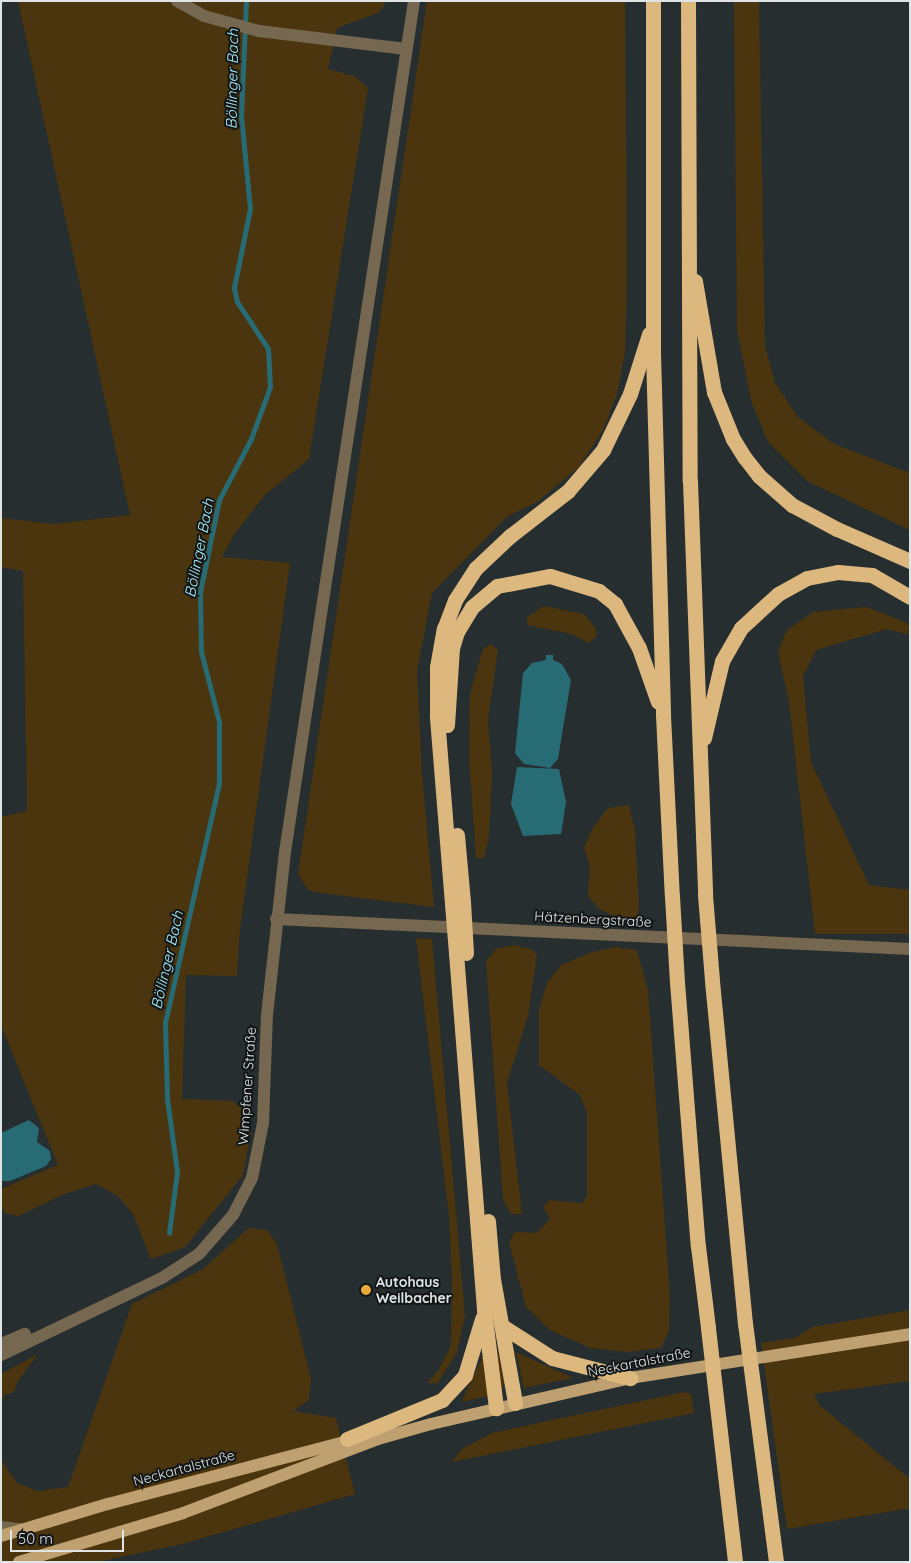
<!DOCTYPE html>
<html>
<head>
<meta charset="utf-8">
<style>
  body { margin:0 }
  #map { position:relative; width:911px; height:1563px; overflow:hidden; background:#262e2f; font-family:Quicksand,sans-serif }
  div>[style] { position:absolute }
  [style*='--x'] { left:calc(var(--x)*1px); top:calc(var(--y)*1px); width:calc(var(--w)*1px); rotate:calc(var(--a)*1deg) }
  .green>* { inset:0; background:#4b350e }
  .water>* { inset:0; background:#276b75 }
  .stream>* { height:4.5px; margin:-2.25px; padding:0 2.25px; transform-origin:2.25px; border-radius:2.25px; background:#276b75 }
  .minor>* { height:12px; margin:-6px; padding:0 6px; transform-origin:6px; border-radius:6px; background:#766750 }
  .major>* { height:12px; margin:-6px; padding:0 6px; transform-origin:6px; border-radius:6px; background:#bfa071 }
  .highway>* { height:15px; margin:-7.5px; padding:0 7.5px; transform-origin:7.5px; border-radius:7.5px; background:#dcb77e }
  .highway-bridge>* { height:15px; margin:-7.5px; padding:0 7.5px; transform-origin:7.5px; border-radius:7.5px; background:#dcb77e }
  .dots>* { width:14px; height:14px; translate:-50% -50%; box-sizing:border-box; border:2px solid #121516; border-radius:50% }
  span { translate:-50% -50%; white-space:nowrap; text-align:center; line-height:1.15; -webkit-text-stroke:4px #121516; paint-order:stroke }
  .street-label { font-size:14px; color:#dfe4e5 }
  .poi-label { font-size:14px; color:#dfe4e5; font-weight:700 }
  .left { translate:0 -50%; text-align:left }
  .water-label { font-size:15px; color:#acf0fb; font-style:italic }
  .frame { position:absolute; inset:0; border:2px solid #dfe4e5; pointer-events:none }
  .scale { position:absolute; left:10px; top:1530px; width:114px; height:22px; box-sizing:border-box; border:2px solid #dfe4e5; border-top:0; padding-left:6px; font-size:15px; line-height:18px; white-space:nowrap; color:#dfe4e5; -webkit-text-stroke:4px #121516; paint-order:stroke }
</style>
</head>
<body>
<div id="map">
  <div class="green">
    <i style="clip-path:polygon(18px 1px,386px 1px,380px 12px,337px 28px,328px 69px,354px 76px,368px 88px,309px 459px,265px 495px,233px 536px,222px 557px,290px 563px,240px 929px,237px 976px,186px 975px,182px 1099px,233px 1101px,246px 1112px,251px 1132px,243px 1175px,185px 1247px,151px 1259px,133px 1214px,118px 1196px,96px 1184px,64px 1194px,18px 1216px,5px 1213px,1px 1205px,1px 1189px,58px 1165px,1px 1025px,1px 817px,27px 811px,23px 571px,1px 567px,1px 518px,54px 524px,130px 515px)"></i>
    <i style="clip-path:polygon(427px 1px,625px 1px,627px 276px,625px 353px,617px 394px,603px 430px,579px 467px,537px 502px,508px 516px,432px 593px,417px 671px,422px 773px,434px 907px,320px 893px,308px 890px,298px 874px)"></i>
    <i style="clip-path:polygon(734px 1px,759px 1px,765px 346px,775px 383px,798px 417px,834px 444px,910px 473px,910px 530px,807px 481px,768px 442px,752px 404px,737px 330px)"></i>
    <i style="clip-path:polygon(544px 606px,584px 614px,595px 627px,597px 636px,589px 643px,572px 634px,527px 625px,527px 617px)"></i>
    <i style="clip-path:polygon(866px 607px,905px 622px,910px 627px,910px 635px,887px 629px,816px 650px,803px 676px,811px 762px,869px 885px,910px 890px,910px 934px,815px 934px,789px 701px,778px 653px,786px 631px,813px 612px)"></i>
    <i style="clip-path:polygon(491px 644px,498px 650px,488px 720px,492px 774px,489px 835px,484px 858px,476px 858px,469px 757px,470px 694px,483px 649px)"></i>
    <i style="clip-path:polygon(629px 805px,635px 831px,639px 906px,637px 920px,621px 919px,599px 909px,588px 896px,590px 867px,584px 848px,592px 829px,608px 808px)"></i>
    <i style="clip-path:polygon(416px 938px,432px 939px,465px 1316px,457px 1352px,438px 1383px,427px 1383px,438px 1371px,451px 1346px,452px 1278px,449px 1216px)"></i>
    <i style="clip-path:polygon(513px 945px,531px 949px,537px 955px,528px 1016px,507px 1083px,522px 1214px,511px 1214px,503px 1199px,486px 961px,496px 949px)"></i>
    <i style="clip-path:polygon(616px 947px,637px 950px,648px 990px,670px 1297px,669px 1331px,661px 1348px,627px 1352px,590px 1348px,550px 1330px,526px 1307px,509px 1242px,515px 1232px,537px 1233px,550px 1219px,543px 1207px,549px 1200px,583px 1203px,587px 1194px,587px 1113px,580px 1095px,539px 1065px,539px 1009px,547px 983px,561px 965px,592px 952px)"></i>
    <i style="clip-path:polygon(249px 1228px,267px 1230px,277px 1244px,311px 1379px,309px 1400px,293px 1411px,336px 1418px,355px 1494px,182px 1544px,97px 1562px,1px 1562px,1px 1460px,17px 1483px,37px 1491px,68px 1487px,132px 1304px,203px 1269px)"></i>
    <i style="clip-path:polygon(910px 1310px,910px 1381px,814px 1394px,819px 1405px,910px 1479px,910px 1508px,787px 1529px,761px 1343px,795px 1338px,813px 1327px)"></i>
    <i style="clip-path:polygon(494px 1337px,505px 1379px,502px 1390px,501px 1390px)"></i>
    <i style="clip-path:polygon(516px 1352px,571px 1377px,573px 1378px,524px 1388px)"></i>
    <i style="clip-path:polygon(38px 1354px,18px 1381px,14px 1392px,4px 1395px,1px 1404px,1px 1374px)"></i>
    <i style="clip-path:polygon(484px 1354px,488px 1396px,462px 1402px,462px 1401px)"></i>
    <i style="clip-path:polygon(684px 1392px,691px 1394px,694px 1413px,452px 1462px,462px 1449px,492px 1433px)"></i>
  </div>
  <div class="water">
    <i style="clip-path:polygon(546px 655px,553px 655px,553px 660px,562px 664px,571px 680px,558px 759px,550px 768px,524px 764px,515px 753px,523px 673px,532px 663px,546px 660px)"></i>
    <i style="clip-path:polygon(517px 767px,559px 769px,566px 802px,561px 834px,523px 836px,511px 804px)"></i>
    <i style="clip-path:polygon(29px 1120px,39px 1128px,37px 1142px,50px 1151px,51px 1159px,46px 1166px,10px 1181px,1px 1181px,1px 1133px)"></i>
  </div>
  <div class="stream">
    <i style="--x:169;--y:1233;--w:62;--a:-82.5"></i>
    <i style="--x:177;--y:1172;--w:74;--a:-97.8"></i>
    <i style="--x:167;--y:1099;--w:76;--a:-91.5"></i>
    <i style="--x:165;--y:1023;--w:246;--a:-77.3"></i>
    <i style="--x:219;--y:783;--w:61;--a:-90"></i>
    <i style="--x:219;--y:722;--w:72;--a:-104.4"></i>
    <i style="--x:201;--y:652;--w:60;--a:-91"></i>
    <i style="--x:200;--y:592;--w:94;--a:-78.3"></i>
    <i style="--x:219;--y:500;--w:69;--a:-62.3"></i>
    <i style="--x:251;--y:439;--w:55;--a:-69.9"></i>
    <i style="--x:270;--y:387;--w:38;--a:-93"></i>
    <i style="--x:268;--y:349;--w:56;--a:-123.4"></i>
    <i style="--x:237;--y:302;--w:14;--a:-102"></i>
    <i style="--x:234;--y:288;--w:81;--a:-78.6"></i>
    <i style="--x:250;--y:209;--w:93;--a:-95.5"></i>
    <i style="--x:241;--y:116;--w:115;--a:-87.5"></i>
  </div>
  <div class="minor">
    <i style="--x:177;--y:1;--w:31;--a:29"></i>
    <i style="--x:204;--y:16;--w:57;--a:15.3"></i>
    <i style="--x:259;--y:31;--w:148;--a:7"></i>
    <i style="--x:276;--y:919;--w:635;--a:2.71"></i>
    <i style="--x:1;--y:1344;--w:26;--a:-23"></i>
    <i style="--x:1;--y:1355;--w:178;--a:-25.6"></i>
    <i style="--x:162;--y:1278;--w:44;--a:-33"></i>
    <i style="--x:199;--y:1254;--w:52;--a:-48.9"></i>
    <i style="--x:233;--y:1215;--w:42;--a:-62.8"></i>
    <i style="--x:252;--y:1178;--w:56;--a:-78.7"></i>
    <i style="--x:263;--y:1123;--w:108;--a:-87.9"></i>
    <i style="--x:267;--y:1015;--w:164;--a:-83.7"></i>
    <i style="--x:285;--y:852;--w:861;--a:-81.38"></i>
    <i style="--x:1;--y:1527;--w:23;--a:7"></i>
  </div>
  <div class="major">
    <i style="--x:1;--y:1536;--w:112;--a:-16.7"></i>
    <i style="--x:108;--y:1504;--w:255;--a:-14.7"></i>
    <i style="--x:19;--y:1562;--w:171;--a:-16.6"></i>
    <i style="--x:183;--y:1513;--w:209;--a:-20.8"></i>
    <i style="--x:378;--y:1439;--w:55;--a:-15.8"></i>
    <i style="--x:431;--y:1424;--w:204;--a:-13"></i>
    <i style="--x:630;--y:1378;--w:283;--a:-8.9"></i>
  </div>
  <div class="highway">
    <i style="--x:653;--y:1;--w:352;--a:90"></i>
    <i style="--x:653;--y:353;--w:362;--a:88.4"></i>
    <i style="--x:663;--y:715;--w:181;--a:87.2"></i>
    <i style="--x:688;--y:1;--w:480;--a:89.8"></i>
    <i style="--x:690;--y:481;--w:414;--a:87.9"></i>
    <i style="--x:695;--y:281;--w:113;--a:80.3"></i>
    <i style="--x:714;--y:392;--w:51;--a:68"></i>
    <i style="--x:733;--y:439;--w:22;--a:58"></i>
    <i style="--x:745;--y:458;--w:23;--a:52"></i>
    <i style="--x:759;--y:476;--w:44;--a:41.3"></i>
    <i style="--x:792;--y:505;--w:51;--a:28.1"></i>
    <i style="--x:837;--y:529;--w:80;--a:23.7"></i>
    <i style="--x:447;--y:725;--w:77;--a:-86.3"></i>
    <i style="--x:452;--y:648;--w:17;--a:-73"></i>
    <i style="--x:457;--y:632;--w:29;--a:-59"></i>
    <i style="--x:472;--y:607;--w:33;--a:-40"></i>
    <i style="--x:497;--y:586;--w:54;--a:-10.7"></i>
    <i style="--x:550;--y:576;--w:51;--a:17"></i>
    <i style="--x:599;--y:591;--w:21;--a:39"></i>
    <i style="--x:615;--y:604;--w:50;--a:61.4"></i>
    <i style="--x:639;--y:648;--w:57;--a:70.6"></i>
    <i style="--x:704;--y:738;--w:79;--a:-76.8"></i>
    <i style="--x:722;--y:661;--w:38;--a:-60"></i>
    <i style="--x:741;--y:628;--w:50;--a:-42.6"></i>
    <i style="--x:778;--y:594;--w:33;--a:-29"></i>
    <i style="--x:807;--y:578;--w:32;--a:-11"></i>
    <i style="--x:838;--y:572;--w:34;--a:5"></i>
    <i style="--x:872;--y:575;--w:44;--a:30.1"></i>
    <i style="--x:457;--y:835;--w:67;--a:84.9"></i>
    <i style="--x:452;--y:904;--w:188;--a:-94.6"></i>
    <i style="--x:437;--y:717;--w:50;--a:-90"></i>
    <i style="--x:437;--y:667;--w:39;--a:-80"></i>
    <i style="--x:444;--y:629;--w:31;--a:-69"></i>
    <i style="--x:455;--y:600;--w:38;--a:-57"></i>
    <i style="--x:476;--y:568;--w:47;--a:-43.3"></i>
    <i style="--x:510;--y:536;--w:73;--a:-37.8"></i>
    <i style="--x:568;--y:491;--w:54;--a:-49.5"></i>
    <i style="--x:603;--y:450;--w:62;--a:-64.3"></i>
    <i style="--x:630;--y:394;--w:63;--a:-72.4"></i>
    <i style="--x:456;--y:953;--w:358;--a:85.5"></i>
    <i style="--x:484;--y:1310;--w:99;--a:83"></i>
    <i style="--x:712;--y:981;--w:344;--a:84.5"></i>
    <i style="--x:677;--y:982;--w:265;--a:85.5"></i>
    <i style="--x:698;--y:1246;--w:83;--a:83"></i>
    <i style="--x:488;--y:1221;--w:58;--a:85.1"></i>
    <i style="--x:493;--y:1279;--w:126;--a:79.9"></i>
    <i style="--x:502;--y:1326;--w:59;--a:32.6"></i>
    <i style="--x:552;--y:1358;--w:81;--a:14.4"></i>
    <i style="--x:347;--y:1439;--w:103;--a:-22.3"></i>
    <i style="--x:442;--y:1400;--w:34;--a:-47"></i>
    <i style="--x:465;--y:1375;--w:59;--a:-73.1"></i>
  </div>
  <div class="highway-bridge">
    <i style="--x:705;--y:895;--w:86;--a:85.3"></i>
    <i style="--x:672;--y:896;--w:86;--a:86.7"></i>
    <i style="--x:463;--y:902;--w:51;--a:86.6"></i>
    <i style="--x:452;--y:904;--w:49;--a:85.3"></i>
    <i style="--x:745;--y:1323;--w:241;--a:82.6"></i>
    <i style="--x:708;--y:1328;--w:236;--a:83.4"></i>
  </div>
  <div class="dots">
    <i style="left:366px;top:1290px;background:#eaaa39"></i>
  </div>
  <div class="street-label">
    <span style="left:593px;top:919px;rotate:3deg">Hätzenbergstraße</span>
    <span style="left:247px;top:1086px;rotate:-86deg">Wimpfener Straße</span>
    <span style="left:639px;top:1362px;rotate:-11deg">Neckartalstraße</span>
    <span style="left:184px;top:1468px;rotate:-15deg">Neckartalstraße</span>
  </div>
  <div class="poi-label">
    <span class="left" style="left:376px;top:1290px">Autohaus<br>Weilbacher</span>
  </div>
  <div class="water-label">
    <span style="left:232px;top:79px;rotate:-89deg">Böllinger Bach</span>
    <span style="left:199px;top:548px;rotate:-79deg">Böllinger Bach</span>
    <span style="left:167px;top:960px;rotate:-77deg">Böllinger Bach</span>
  </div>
  <div class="frame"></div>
  <div class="scale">50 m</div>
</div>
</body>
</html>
